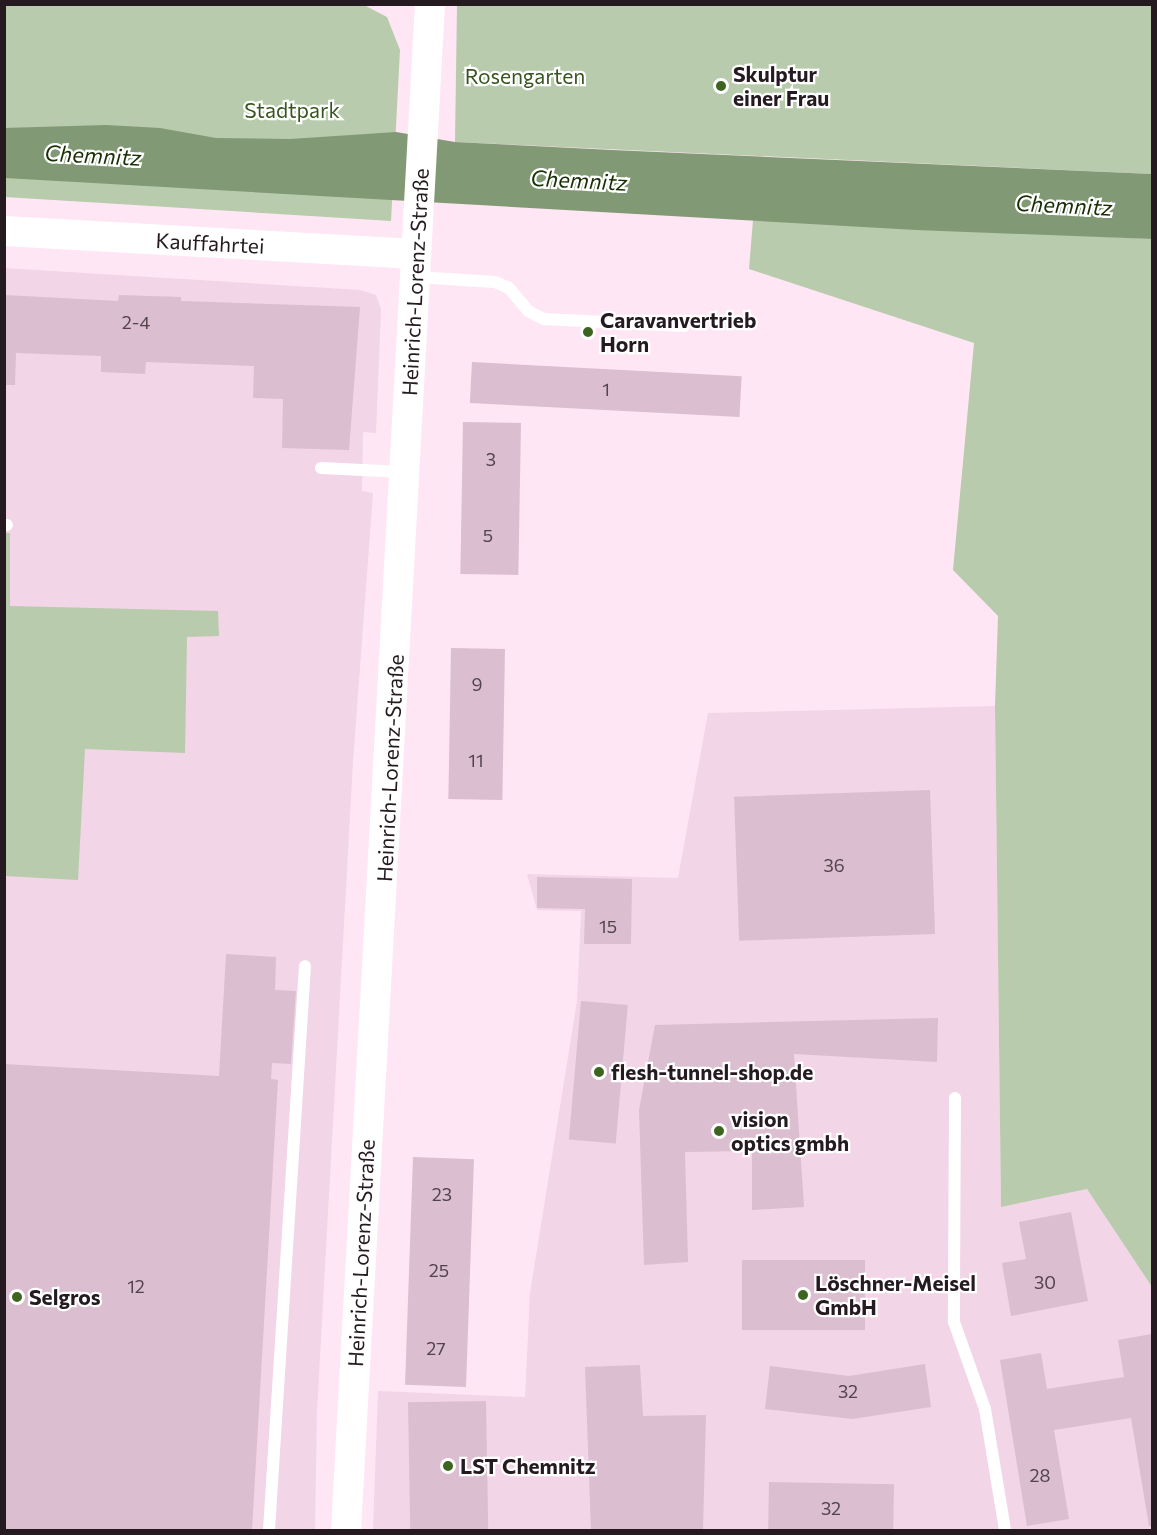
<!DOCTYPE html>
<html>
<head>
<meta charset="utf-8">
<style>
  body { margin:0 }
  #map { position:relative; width:1157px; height:1535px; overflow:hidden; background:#ffe6f4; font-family:Commissioner,sans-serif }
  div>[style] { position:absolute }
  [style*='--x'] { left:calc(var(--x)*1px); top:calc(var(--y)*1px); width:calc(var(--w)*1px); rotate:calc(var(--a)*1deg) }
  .built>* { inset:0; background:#f2d5e6 }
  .green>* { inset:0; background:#b8cbac }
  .water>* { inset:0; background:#819974 }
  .building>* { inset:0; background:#dbbecf; transform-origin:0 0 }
  .service>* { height:12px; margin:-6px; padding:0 6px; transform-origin:6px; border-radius:6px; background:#fff }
  .tertiary>* { height:30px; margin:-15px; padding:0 15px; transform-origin:15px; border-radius:15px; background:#fff }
  .dots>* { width:16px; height:16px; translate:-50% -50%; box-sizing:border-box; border:3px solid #fff; border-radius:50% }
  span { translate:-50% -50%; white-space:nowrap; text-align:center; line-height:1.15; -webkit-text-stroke:4.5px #fff; paint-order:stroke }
  .number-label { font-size:18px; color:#52434c }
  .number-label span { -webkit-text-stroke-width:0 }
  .poi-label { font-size:21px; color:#241a20; font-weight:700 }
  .left { translate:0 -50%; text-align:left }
  .park-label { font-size:21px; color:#36551f }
  .street-label { font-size:21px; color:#241a20 }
  .water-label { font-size:22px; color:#193006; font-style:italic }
  .frame { position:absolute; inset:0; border:6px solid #241a20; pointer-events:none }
</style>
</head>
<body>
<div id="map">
  <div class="built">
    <i style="clip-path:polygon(4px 268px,360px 290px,376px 295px,381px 309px,376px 433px,363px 432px,362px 491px,373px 493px,353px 762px,317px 1411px,315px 1530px,5px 1530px)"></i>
    <i style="clip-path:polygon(995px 706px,1001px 1207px,1087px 1189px,1152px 1287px,1152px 1530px,373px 1530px,378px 1391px,525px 1397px,530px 1293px,577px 1001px,581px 911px,537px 910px,527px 874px,678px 878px,708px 713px)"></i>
  </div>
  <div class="green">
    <i style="clip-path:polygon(362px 4px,387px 17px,400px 50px,391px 221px,5px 197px,4px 5px)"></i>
    <i style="clip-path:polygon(457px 5px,1152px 5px,1152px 174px,455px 142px)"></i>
    <i style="clip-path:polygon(753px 220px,1152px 239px,1152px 1287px,1087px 1189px,1001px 1207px,995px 706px,998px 616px,953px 570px,974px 343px,749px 269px)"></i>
    <i style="clip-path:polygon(4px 533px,10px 533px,10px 606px,218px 611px,219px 636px,187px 637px,185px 753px,85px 749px,78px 880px,5px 876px)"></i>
  </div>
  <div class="water">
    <i style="clip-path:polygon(106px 125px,160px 128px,216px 138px,290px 139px,396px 132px,455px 142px,612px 150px,1152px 174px,1152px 239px,916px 230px,5px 178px,4px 128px)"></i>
  </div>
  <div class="building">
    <i style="clip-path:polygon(4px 295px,118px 301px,119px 295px,181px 297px,181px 301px,360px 307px,349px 450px,282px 448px,283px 399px,253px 398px,254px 366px,146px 362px,145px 374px,101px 372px,101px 356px,16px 353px,15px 385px,4px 385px)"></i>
    <i style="left:472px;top:362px;width:270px;height:41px;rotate:3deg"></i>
    <i style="left:463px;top:422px;width:58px;height:152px;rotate:1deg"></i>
    <i style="left:451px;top:648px;width:54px;height:151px;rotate:1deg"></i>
    <i style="left:930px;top:790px;width:144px;height:196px;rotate:88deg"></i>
    <i style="clip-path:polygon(537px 877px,632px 879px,631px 944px,584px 944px,585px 909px,537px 908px)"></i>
    <i style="clip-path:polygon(226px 954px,276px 957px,275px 990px,296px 991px,291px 1064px,272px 1063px,271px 1079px,278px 1080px,252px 1530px,4px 1530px,4px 1064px,219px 1076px)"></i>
    <i style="left:581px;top:1001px;width:47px;height:139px;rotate:5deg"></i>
    <i style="clip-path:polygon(938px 1018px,937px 1062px,794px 1054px,804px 1207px,752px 1210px,752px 1151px,685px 1152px,688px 1262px,644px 1265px,639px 1110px,655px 1025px)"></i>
    <i style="left:413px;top:1157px;width:61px;height:228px;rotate:2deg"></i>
    <i style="clip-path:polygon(1071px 1212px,1088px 1301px,1011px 1316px,1002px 1263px,1026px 1259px,1019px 1222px)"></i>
    <i style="left:742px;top:1260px;width:123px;height:70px"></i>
    <i style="clip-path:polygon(1152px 1334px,1152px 1526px,1149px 1526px,1131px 1418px,1054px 1430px,1069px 1519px,1027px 1526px,1000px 1360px,1041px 1353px,1047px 1389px,1124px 1377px,1118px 1340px)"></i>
    <i style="clip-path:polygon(925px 1364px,931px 1407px,852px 1419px,765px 1409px,770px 1366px,849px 1376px)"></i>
    <i style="clip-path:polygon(640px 1365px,643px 1416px,706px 1415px,703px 1529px,591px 1530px,585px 1367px)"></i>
    <i style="left:486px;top:1401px;width:129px;height:78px;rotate:89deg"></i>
    <i style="left:769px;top:1482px;width:125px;height:48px;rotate:1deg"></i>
  </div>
  <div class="service">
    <i style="--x:416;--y:277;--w:79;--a:3.6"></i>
    <i style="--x:495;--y:282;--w:15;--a:23"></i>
    <i style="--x:509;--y:288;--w:30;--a:50"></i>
    <i style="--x:528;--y:311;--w:18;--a:27"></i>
    <i style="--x:544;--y:319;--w:140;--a:2.9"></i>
    <i style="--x:321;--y:468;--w:83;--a:2.8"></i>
    <i style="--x:4;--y:525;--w:3;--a:0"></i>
    <i style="--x:955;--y:1098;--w:224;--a:90.3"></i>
    <i style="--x:954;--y:1322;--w:92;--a:70.4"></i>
    <i style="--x:985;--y:1409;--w:123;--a:80.6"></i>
    <i style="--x:269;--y:1530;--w:565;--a:-86.35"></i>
  </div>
  <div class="tertiary">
    <i style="--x:4;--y:231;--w:412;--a:3.2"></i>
    <i style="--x:346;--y:1530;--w:1528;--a:-86.85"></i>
  </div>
  <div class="dots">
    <i style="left:721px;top:86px;background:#3e6520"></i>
    <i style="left:588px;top:332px;background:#3e6520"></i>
    <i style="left:599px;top:1072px;background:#3e6520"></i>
    <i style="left:719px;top:1131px;background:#3e6520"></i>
    <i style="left:803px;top:1295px;background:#3e6520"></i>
    <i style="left:17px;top:1297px;background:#3e6520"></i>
    <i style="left:448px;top:1466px;background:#3e6520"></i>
  </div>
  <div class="number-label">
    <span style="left:136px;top:322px">2-4</span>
    <span style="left:606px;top:389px">1</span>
    <span style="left:491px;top:459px">3</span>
    <span style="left:488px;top:535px">5</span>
    <span style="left:477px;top:684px">9</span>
    <span style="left:476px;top:760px">11</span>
    <span style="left:834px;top:865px">36</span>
    <span style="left:608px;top:926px">15</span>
    <span style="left:442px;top:1194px">23</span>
    <span style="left:439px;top:1270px">25</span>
    <span style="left:1045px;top:1282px">30</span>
    <span style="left:136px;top:1286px">12</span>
    <span style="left:436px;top:1348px">27</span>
    <span style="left:848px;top:1391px">32</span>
    <span style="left:1040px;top:1475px">28</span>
    <span style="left:831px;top:1508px">32</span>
  </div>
  <div class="poi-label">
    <span class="left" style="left:733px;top:86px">Skulptur<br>einer Frau</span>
    <span class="left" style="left:600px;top:332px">Caravanvertrieb<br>Horn</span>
    <span class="left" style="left:611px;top:1072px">flesh-tunnel-shop.de</span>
    <span class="left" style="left:731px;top:1131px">vision<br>optics gmbh</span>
    <span class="left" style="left:815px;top:1295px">Löschner-Meisel<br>GmbH</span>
    <span class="left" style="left:29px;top:1297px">Selgros</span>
    <span class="left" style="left:460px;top:1466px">LST Chemnitz</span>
  </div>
  <div class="park-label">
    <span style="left:525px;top:76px">Rosengarten</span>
    <span style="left:292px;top:110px">Stadtpark</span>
  </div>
  <div class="street-label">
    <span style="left:210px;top:243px;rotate:3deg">Kauffahrtei</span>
    <span style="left:415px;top:282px;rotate:-87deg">Heinrich-Lorenz-Straße</span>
    <span style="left:390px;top:768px;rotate:-87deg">Heinrich-Lorenz-Straße</span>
    <span style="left:361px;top:1253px;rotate:-87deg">Heinrich-Lorenz-Straße</span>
  </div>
  <div class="water-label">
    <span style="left:93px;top:155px;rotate:3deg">Chemnitz</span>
    <span style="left:579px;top:180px;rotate:3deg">Chemnitz</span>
    <span style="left:1064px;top:205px;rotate:3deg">Chemnitz</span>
  </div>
  <div class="frame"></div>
</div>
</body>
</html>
